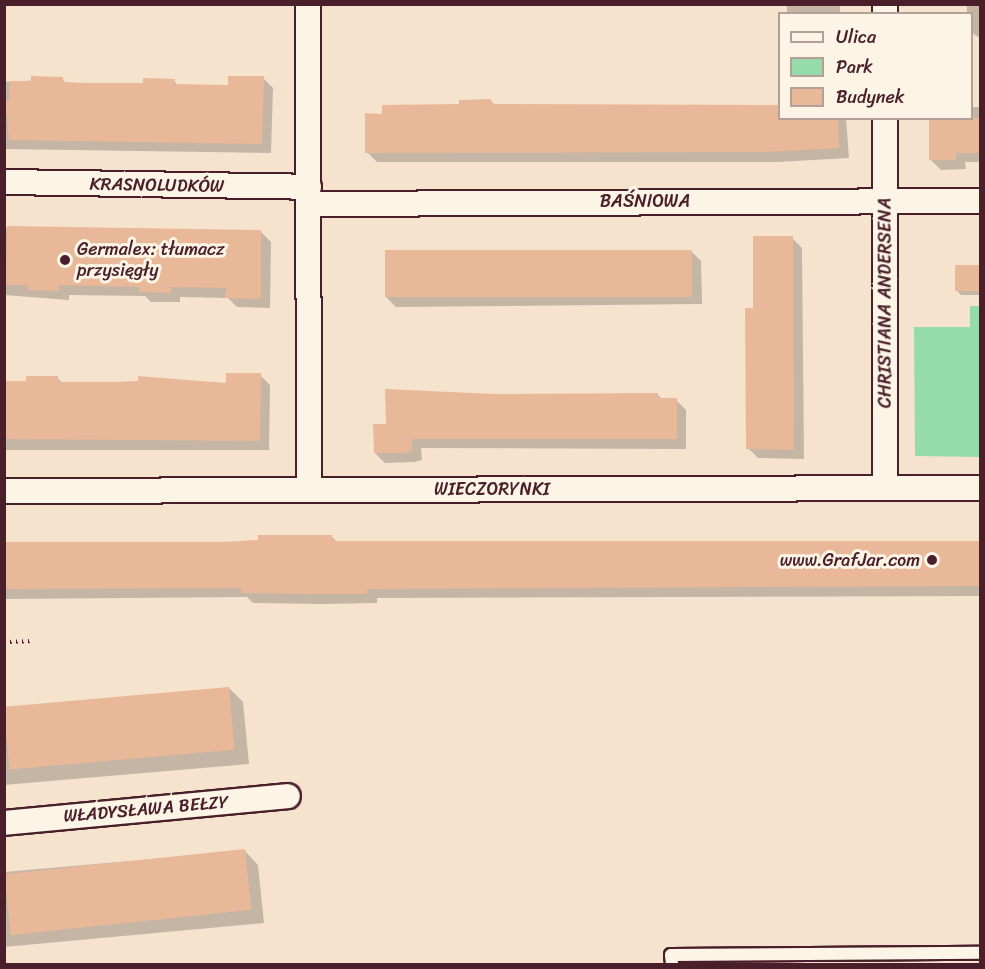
<!DOCTYPE html>
<html>
<head>
<meta charset="utf-8">
<style>
  body { margin:0 }
  #map { position:relative; width:985px; height:969px; overflow:hidden; background:#f6e3ce; font-family:Sriracha,sans-serif }
  div>[style] { position:absolute }
  [style*='--x'] { left:calc(var(--x)*1px); top:calc(var(--y)*1px); width:calc(var(--w)*1px); rotate:calc(var(--a)*1deg) }
  .green>* { inset:0; background:#96dcaa }
  .shadow>* { inset:0; background:#0003; transform-origin:0 0 }
  .building>* { inset:0; background:#e8b899; transform-origin:0 0 }
  .path>* { height:4px; margin-top:-2px; transform-origin:0; background:repeating-linear-gradient(90deg,#4a1f2b 0 1.5px,transparent 0 6px) }
  .roads { filter:drop-shadow(2px 0 #4a1f2b) drop-shadow(-2px 0 #4a1f2b) drop-shadow(0 2px #4a1f2b) drop-shadow(0 -2px #4a1f2b) }
  .lane>* { height:12px; margin:-6px; padding:0 6px; transform-origin:6px; border-radius:6px; background:#fcf5e5 }
  .street>* { height:24px; margin:-12px; padding:0 12px; transform-origin:12px; border-radius:12px; background:#fcf5e5 }
  .dots>* { width:16px; height:16px; translate:-50% -50%; box-sizing:border-box; border:3px solid #fcf5e5; border-radius:50% }
  span { translate:-50% -50%; white-space:nowrap; text-align:center; line-height:1.15; -webkit-text-stroke:6px #fcf5e5; paint-order:stroke }
  .street-label { font-size:18px; color:#4a1f2b }
  .poi-label { font-size:18px; color:#4a1f2b }
  .left { translate:0 -50%; text-align:left }
  .right { translate:-100% -50%; text-align:right }
  .frame { position:absolute; inset:0; border:6px solid #4a1f2b; pointer-events:none }
  .legend { position:absolute; left:778px; top:12px; width:195px; height:108px; box-sizing:border-box; background:#fcf5e5; border:2px solid #b59f9b; margin:0; padding:8px 10px; list-style:none; font-size:18px; color:#4a1f2b }
  .legend li { display:flex; align-items:center; gap:12px; height:30px }
  .legend b { width:30px; border:2px solid #b59f9b }
</style>
</head>
<body>
<div id="map">
  <div class="green">
    <i style="clip-path:polygon(970px 306px,980px 306px,980px 457px,915px 456px,914px 327px,970px 327px)"></i>
  </div>
  <div class="shadow">
    <i style="left:787px;top:4px;width:53px;height:10px"></i>
    <i style="clip-path:polygon(967px 4px,980px 4px,980px 38px,972px 33px,972px 14px,967px 14px)"></i>
    <i style="clip-path:polygon(263px 78px,273px 88px,271px 153px,4px 149px,4px 82px,62px 79px,67px 84px,144px 85px,174px 81px,179px 86px,230px 86px)"></i>
    <i style="clip-path:polygon(491px 101px,495px 105px,846px 118px,849px 158px,777px 162px,377px 162px,367px 152px,383px 115px)"></i>
    <i style="clip-path:polygon(972px 107px,980px 107px,980px 162px,965px 162px,966px 169px,941px 170px,931px 160px,972px 118px)"></i>
    <i style="clip-path:polygon(4px 228px,261px 232px,271px 242px,270px 308px,237px 307px,228px 298px,180px 297px,180px 302px,151px 302px,145px 296px,69px 295px,69px 300px,4px 295px)"></i>
    <i style="clip-path:polygon(792px 238px,802px 248px,804px 459px,758px 458px,748px 448px,754px 310px)"></i>
    <i style="clip-path:polygon(691px 251px,701px 261px,702px 304px,396px 307px,386px 297px)"></i>
    <i style="clip-path:polygon(980px 267px,980px 295px,961px 295px,956px 290px)"></i>
    <i style="clip-path:polygon(260px 375px,270px 385px,269px 450px,4px 450px,4px 384px,57px 378px,63px 383px,227px 385px)"></i>
    <i style="clip-path:polygon(657px 394px,663px 400px,676px 400px,686px 410px,686px 449px,421px 448px,422px 460px,415px 462px,385px 463px,375px 453px,494px 395px)"></i>
    <i style="clip-path:polygon(332px 537px,338px 543px,980px 541px,980px 596px,377px 598px,377px 603px,324px 604px,253px 603px,247px 597px,4px 599px,4px 544px,223px 543px)"></i>
    <i style="clip-path:polygon(229px 688px,243px 702px,249px 764px,4px 785px,4px 711px)"></i>
    <i style="clip-path:polygon(245px 851px,258px 865px,264px 923px,4px 947px,4px 872px)"></i>
  </div>
  <div class="building">
    <i style="clip-path:polygon(31px 76px,63px 77px,63px 82px,85px 83px,143px 83px,143px 78px,175px 79px,174px 84px,228px 85px,228px 76px,264px 76px,262px 144px,9px 140px,5px 101px,9px 101px,10px 81px,31px 81px)"></i>
    <i style="clip-path:polygon(491px 99px,492px 104px,780px 105px,780px 118px,838px 118px,839px 148px,766px 152px,365px 153px,365px 113px,382px 114px,382px 105px,459px 104px,459px 100px)"></i>
    <i style="clip-path:polygon(929px 118px,981px 118px,981px 153px,956px 153px,956px 160px,929px 160px)"></i>
    <i style="clip-path:polygon(7px 226px,261px 230px,261px 299px,225px 298px,226px 288px,171px 287px,171px 293px,139px 292px,139px 287px,59px 285px,59px 291px,28px 290px,28px 285px,6px 285px)"></i>
    <i style="clip-path:polygon(753px 236px,793px 236px,794px 450px,746px 449px,745px 308px,753px 308px)"></i>
    <i style="left:385px;top:250px;width:307px;height:47px"></i>
    <i style="left:955px;top:265px;width:25px;height:26px"></i>
    <i style="clip-path:polygon(226px 373px,261px 373px,260px 441px,4px 439px,4px 381px,26px 381px,26px 376px,58px 376px,58px 382px,116px 382px,138px 381px,138px 376px,226px 383px)"></i>
    <i style="clip-path:polygon(385px 389px,494px 394px,658px 393px,658px 398px,677px 398px,677px 439px,412px 439px,412px 450px,405px 453px,374px 453px,373px 424px,386px 424px)"></i>
    <i style="clip-path:polygon(258px 535px,332px 535px,333px 541px,981px 541px,981px 586px,367px 589px,367px 594px,313px 594px,241px 593px,241px 588px,4px 589px,4px 542px,223px 542px,258px 540px)"></i>
    <i style="left:229px;top:687px;width:63px;height:226px;rotate:85deg"></i>
    <i style="left:245px;top:849px;width:61px;height:242px;rotate:84deg"></i>
  </div>
  <div class="path">
    <i style="--x:4;--y:642;--w:30;--a:-2"></i>
  </div>
  <div class="roads">
    <div class="lane">
      <i style="--x:672;--y:964;--w:9;--a:-96"></i>
      <i style="--x:671;--y:955;--w:309;--a:-0.4"></i>
    </div>
    <div class="street">
      <i style="--x:308;--y:4;--w:486;--a:89.9"></i>
      <i style="--x:885;--y:4;--w:10;--a:90"></i>
      <i style="--x:885;--y:118;--w:370;--a:90"></i>
      <i style="--x:4;--y:182;--w:305;--a:0.9"></i>
      <i style="--x:309;--y:204;--w:671;--a:-0.26"></i>
      <i style="--x:4;--y:491;--w:976;--a:-0.18"></i>
      <i style="--x:4;--y:823;--w:285;--a:-5.4"></i>
    </div>
  </div>
  <div class="dots">
    <i style="left:65px;top:260px;background:#4a1f2b"></i>
    <i style="left:932px;top:560px;background:#4a1f2b"></i>
  </div>
  <div class="street-label">
    <span style="left:157px;top:185px;rotate:1deg">KRASNOLUDKÓW</span>
    <span style="left:645px;top:201px">BAŚNIOWA</span>
    <span style="left:885px;top:303px;rotate:-90deg">CHRISTIANA ANDERSENA</span>
    <span style="left:492px;top:489px">WIECZORYNKI</span>
    <span style="left:146px;top:809px;rotate:-5deg">WŁADYSŁAWA BEŁZY</span>
  </div>
  <div class="poi-label">
    <span class="left" style="left:77px;top:260px">Germalex: tłumacz<br>przysięgły</span>
    <span class="right" style="left:920px;top:560px">www.GrafJar.com</span>
  </div>
  <div class="frame"></div>
  <ul class="legend">
  <li><b style="height:8px;background:#fcf5e5"></b>Ulica</li>
  <li><b style="height:16px;background:#96dcaa"></b>Park</li>
  <li><b style="height:16px;background:#e8b899"></b>Budynek</li>
  </ul>
</div>
</body>
</html>
